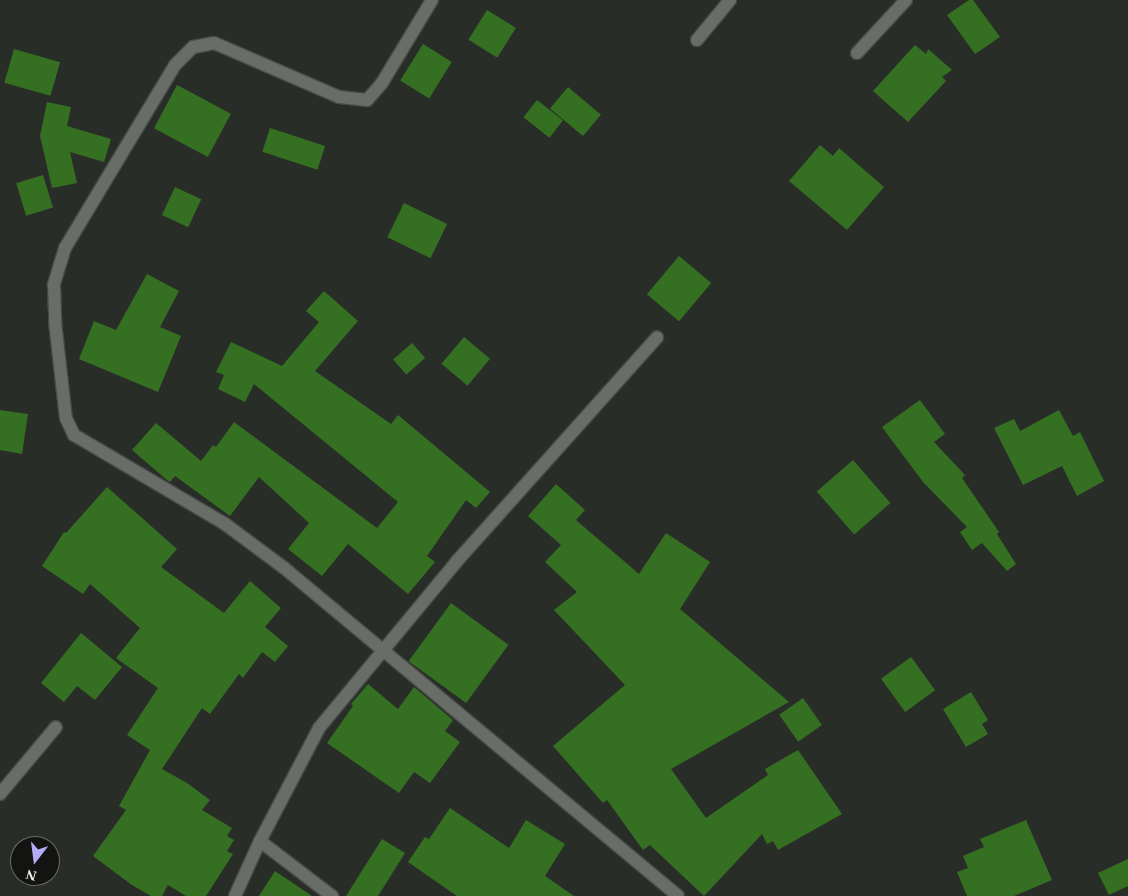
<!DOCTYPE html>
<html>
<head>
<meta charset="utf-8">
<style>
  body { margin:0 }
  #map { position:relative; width:1128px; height:896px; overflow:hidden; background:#292d28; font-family:Georgia,serif }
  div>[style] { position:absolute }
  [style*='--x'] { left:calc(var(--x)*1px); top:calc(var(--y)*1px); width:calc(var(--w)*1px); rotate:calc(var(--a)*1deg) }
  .building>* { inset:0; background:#357022; transform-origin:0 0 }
  .roads { filter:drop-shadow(1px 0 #474a46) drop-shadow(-1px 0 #474a46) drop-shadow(0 1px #474a46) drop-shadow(0 -1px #474a46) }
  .street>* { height:12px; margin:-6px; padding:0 6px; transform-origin:6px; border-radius:6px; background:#696d68 }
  span { translate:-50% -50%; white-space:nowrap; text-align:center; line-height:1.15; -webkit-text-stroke:4px #131412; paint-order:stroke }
  .north { position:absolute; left:10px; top:836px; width:50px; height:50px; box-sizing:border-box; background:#131412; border:1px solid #6b6c6a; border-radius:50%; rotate:195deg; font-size:14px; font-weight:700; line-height:20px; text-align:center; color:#eef1ee }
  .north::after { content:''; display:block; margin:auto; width:18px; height:22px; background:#b5acf8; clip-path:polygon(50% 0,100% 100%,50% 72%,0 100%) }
</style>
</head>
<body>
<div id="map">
  <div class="building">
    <i style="clip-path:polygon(969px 0,973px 0,1000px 37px,975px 54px,947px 15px)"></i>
    <i style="left:487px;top:10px;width:34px;height:35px;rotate:32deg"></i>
    <i style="left:423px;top:44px;width:34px;height:43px;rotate:32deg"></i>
    <i style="clip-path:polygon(915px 45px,926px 54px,928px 49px,952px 70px,942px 77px,946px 81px,908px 122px,873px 91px)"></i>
    <i style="left:14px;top:49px;width:48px;height:35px;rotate:16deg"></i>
    <i style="left:177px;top:85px;width:61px;height:49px;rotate:28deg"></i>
    <i style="left:568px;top:87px;width:43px;height:28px;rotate:40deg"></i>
    <i style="left:537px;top:100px;width:33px;height:22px;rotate:38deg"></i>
    <i style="clip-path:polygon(47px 102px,71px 107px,67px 126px,111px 139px,104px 162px,70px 152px,77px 183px,52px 188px,40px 136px)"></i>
    <i style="left:270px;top:128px;width:58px;height:25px;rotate:18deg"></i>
    <i style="clip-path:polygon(820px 145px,833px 156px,839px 148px,884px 187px,847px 230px,789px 181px)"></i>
    <i style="left:43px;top:175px;width:34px;height:28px;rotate:73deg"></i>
    <i style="left:175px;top:187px;width:29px;height:31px;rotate:25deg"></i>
    <i style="left:404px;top:203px;width:48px;height:38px;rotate:26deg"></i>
    <i style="left:679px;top:256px;width:42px;height:50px;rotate:40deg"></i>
    <i style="clip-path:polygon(147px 274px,179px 291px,160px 327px,181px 336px,158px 392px,79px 359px,94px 321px,116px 330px)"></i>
    <i style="clip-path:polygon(324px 291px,358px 321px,315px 371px,391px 424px,398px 415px,490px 492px,476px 508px,466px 500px,427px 556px,435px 562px,408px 594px,348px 544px,322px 576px,288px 549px,309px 523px,259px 477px,230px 516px,175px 476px,170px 482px,167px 480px,132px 450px,156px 423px,201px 461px,213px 445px,216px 447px,234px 422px,377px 528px,398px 502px,254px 384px,245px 402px,218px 389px,224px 375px,216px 372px,231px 342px,282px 366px,319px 322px,306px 311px)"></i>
    <i style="left:464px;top:337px;width:34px;height:35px;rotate:40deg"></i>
    <i style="left:412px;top:343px;width:20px;height:25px;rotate:49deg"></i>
    <i style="clip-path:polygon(920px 400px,945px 434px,934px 442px,965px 475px,962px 478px,999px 532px,997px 534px,1016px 564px,1007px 571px,982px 543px,972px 550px,960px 532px,967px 527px,923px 482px,882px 427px)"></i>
    <i style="clip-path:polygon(0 410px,28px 414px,22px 454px,0 450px)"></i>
    <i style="clip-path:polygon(1059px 410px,1073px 436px,1080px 432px,1104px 481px,1077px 496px,1062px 466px,1023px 485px,994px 428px,1014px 419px,1020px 431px)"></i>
    <i style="left:853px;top:460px;width:57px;height:48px;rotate:49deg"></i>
    <i style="clip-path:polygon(556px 484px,585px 510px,576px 520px,639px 574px,666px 533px,710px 562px,680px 609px,789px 702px,671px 769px,706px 818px,768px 775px,765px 769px,798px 750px,842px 814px,778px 850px,773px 841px,767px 844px,762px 834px,704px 896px,650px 845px,643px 850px,607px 800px,603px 803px,553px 746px,625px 685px,554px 610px,577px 592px,545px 562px,561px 545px,528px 516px)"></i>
    <i style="clip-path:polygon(107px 487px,177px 549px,161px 567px,224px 613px,250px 581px,281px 608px,265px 627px,288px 646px,275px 662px,262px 652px,243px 678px,239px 674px,210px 714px,202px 708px,162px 769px,187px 783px,210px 800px,202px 810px,232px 828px,227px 836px,234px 840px,227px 851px,233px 854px,206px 896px,186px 896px,168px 885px,162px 896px,151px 896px,132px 885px,93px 856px,126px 810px,119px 806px,150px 750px,127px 735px,158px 688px,116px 658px,140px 628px,90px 584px,83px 594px,42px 566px,64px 532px,66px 533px)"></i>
    <i style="left:451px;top:603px;width:71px;height:72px;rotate:36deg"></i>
    <i style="clip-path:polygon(81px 633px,122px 667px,95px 700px,77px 686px,64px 702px,41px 683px)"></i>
    <i style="left:911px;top:657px;width:41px;height:37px;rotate:54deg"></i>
    <i style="clip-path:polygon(368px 684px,398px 709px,414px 687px,453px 720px,445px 731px,460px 742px,430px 783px,414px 772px,399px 793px,327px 743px,353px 706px,351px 704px)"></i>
    <i style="clip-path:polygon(971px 692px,988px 720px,982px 724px,988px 734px,966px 747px,943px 709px)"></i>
    <i style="left:803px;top:698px;width:33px;height:29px;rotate:55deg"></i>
    <i style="clip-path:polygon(450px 808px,509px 848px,526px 820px,565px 844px,545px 876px,574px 896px,457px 896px,408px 862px,425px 837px,429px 839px)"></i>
    <i style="clip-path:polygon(1026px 820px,1052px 880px,1014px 896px,967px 896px,957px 872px,968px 868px,963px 856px,984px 847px,980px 839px)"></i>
    <i style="clip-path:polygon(382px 839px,405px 853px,378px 896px,346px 896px)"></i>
    <i style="clip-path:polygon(1128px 859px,1128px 886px,1109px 895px,1098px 873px)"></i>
    <i style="clip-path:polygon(275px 871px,312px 896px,259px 896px)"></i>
  </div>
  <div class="roads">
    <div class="street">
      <i style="--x:432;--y:0;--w:97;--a:121.1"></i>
      <i style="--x:382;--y:83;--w:23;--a:131"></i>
      <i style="--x:367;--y:100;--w:28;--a:-174"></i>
      <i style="--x:339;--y:97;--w:136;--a:-156.6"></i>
      <i style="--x:214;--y:43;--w:21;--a:169"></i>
      <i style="--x:193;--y:47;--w:25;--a:135"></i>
      <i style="--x:175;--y:65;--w:214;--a:121"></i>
      <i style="--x:65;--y:248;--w:39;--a:107"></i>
      <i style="--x:54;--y:285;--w:37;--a:88"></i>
      <i style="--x:55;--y:322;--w:97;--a:83.5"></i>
      <i style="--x:66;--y:418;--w:19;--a:65"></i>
      <i style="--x:74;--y:435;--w:175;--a:30.5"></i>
      <i style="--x:225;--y:524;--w:72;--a:36.6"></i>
      <i style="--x:283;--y:567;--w:514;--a:39.79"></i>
      <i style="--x:697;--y:40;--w:52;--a:-50.5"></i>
      <i style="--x:857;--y:53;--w:72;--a:-47.2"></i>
      <i style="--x:0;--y:794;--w:87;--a:-50.1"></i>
      <i style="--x:260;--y:841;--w:91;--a:37.4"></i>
      <i style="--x:235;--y:896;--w:60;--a:-65.6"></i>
      <i style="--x:260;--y:841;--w:127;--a:-62.4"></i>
      <i style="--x:319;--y:728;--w:217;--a:-50.4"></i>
      <i style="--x:457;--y:561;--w:300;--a:-48.2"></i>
    </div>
  </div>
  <div class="north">N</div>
</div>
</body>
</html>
